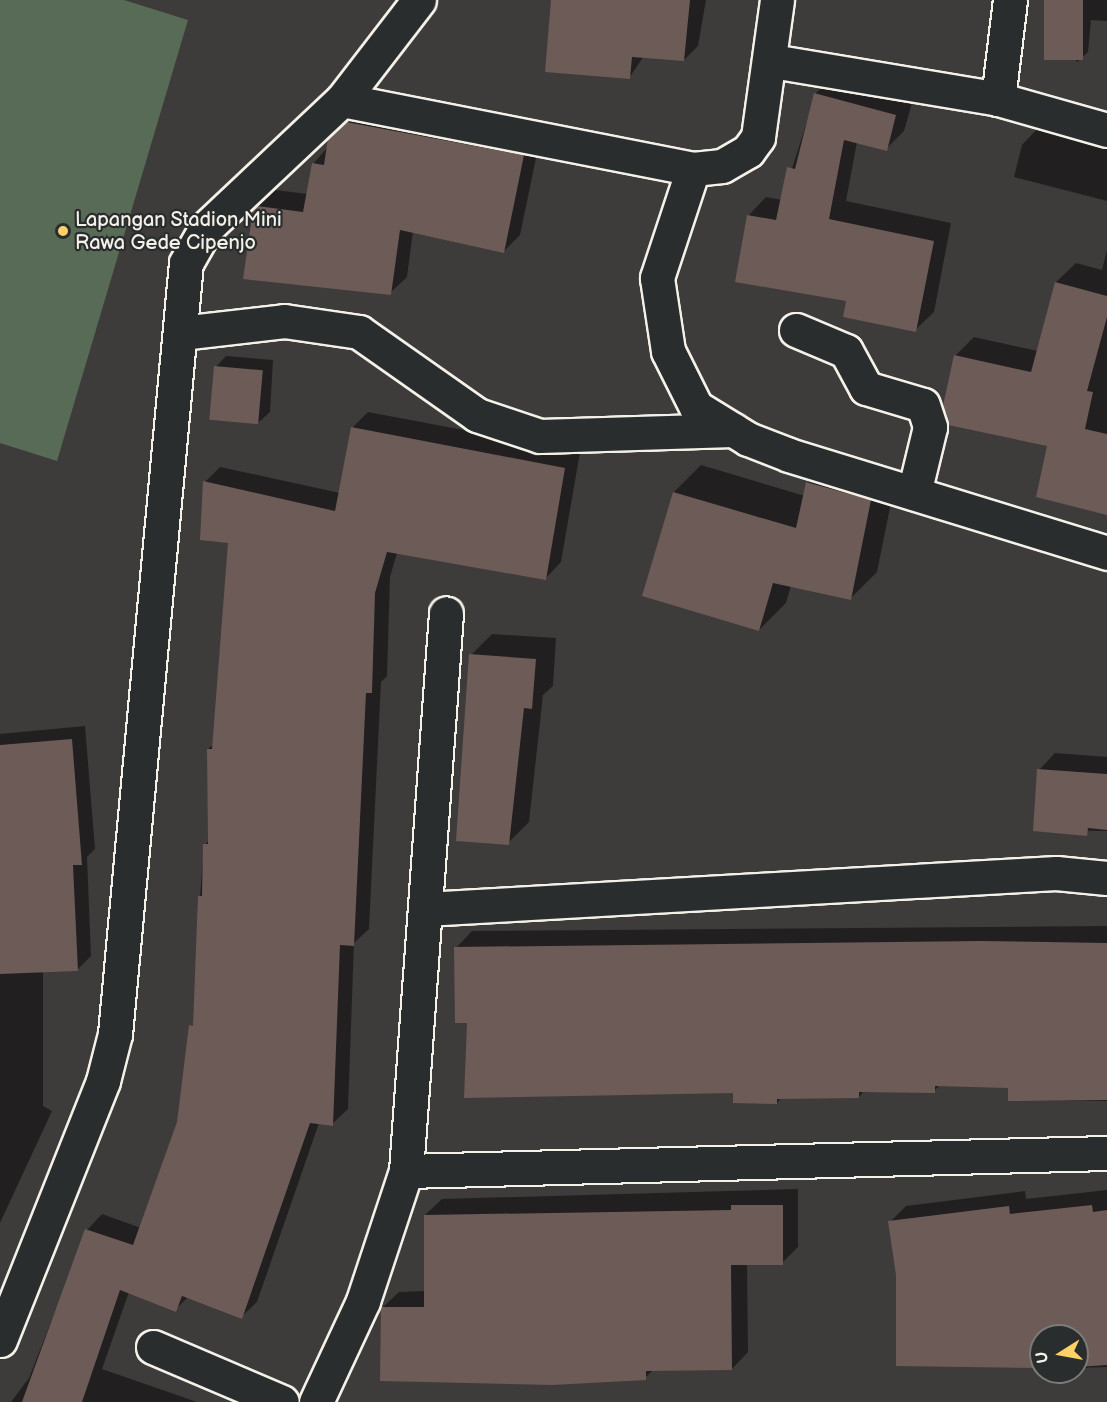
<!DOCTYPE html>
<html>
<head>
<meta charset="utf-8">
<style>
  body { margin:0 }
  #map { position:relative; width:1107px; height:1402px; overflow:hidden; background:#3e3b3b; font-family:"Balsamiq Sans",sans-serif }
  div>[style] { position:absolute }
  [style*='--x'] { left:calc(var(--x)*1px); top:calc(var(--y)*1px); width:calc(var(--w)*1px); rotate:calc(var(--a)*1deg) }
  .green>* { inset:0; background:#586b56 }
  .shadow>* { inset:0; background:#0007 }
  .building>* { inset:0; background:#6d5b58; transform-origin:0 0 }
  .roads { filter:drop-shadow(2px 0 #f4f1e8) drop-shadow(-2px 0 #f4f1e8) drop-shadow(0 2px #f4f1e8) drop-shadow(0 -2px #f4f1e8) }
  .minor>* { height:33px; margin:-16.5px; padding:0 16.5px; transform-origin:16.5px; border-radius:16.5px; background:#2a2d2e }
  .dots>* { width:16px; height:16px; translate:-50% -50%; box-sizing:border-box; border:3px solid #2a2d2e; border-radius:50% }
  span { translate:-50% -50%; white-space:nowrap; text-align:center; line-height:1.15; -webkit-text-stroke:4.5px #2a2d2e; paint-order:stroke }
  .poi-label { font-size:20px; color:#f4f1e8 }
  .left { translate:0 -50%; text-align:left }
  .north { position:absolute; left:1029px; top:1324px; width:60px; height:60px; box-sizing:border-box; background:#2a2d2e; border:2px solid #7b7b78; border-radius:50%; rotate:259deg; font-size:16px; font-weight:700; line-height:24px; text-align:center; color:#f4f1e8 }
  .north::after { content:''; display:block; margin:auto; width:21px; height:27px; background:#ffd166; clip-path:polygon(50% 0,100% 100%,50% 72%,0 100%) }
</style>
</head>
<body>
<div id="map">
  <div class="green">
    <i style="clip-path:polygon(0 0,124px 0,188px 20px,57px 461px,0 443px)"></i>
  </div>
  <div class="shadow">
    <i style="clip-path:polygon(566px 0,706px 0,698px 46px,684px 60px,644px 56px,629px 78px)"></i>
    <i style="clip-path:polygon(1045px 0,1107px 0,1107px 21px,1091px 20px,1088px 52px,1077px 62px)"></i>
    <i style="clip-path:polygon(834px 75px,914px 96px,904px 131px,886px 149px,857px 142px,846px 201px,951px 223px,934px 312px,915px 330px,848px 300px,748px 216px,766px 197px,782px 200px,816px 93px)"></i>
    <i style="clip-path:polygon(364px 106px,540px 139px,520px 235px,504px 251px,413px 231px,407px 277px,390px 293px,254px 210px,275px 190px,308px 194px,313px 164px)"></i>
    <i style="clip-path:polygon(1041px 125px,1107px 141px,1107px 201px,1014px 177px,1022px 145px)"></i>
    <i style="clip-path:polygon(1107px 250px,1107px 513px,1048px 445px,955px 356px,974px 337px,1038px 351px,1056px 282px,1076px 263px,1102px 270px)"></i>
    <i style="clip-path:polygon(226px 356px,273px 360px,270px 412px,259px 422px,216px 367px)"></i>
    <i style="clip-path:polygon(368px 412px,580px 452px,561px 562px,546px 578px,397px 553px,390px 577px,387px 676px,381px 682px,369px 929px,354px 943px,348px 1109px,332px 1124px,319px 1123px,257px 1302px,241px 1317px,188px 1297px,175px 1310px,129px 1292px,102px 1369px,197px 1402px,11px 1402px,29px 1378px,87px 1230px,102px 1214px,141px 1228px,178px 1123px,195px 1022px,200px 897px,204px 845px,210px 840px,208px 749px,214px 744px,230px 541px,205px 482px,220px 467px,340px 493px,352px 428px)"></i>
    <i style="clip-path:polygon(834px 456px,897px 473px,877px 572px,850px 599px,791px 585px,786px 603px,759px 630px,644px 595px,674px 492px,701px 465px,805px 496px,807px 483px)"></i>
    <i style="clip-path:polygon(492px 634px,556px 638px,553px 686px,543px 695px,529px 822px,508px 843px,471px 655px)"></i>
    <i style="clip-path:polygon(85px 726px,95px 849px,87px 857px,91px 956px,77px 970px,43px 971px,43px 1106px,52px 1111px,0 1223px,0 734px)"></i>
    <i style="clip-path:polygon(1055px 753px,1107px 757px,1107px 831px,1034px 830px,1039px 770px)"></i>
    <i style="clip-path:polygon(1107px 926px,1107px 1101px,1009px 1100px,1009px 1087px,940px 1085px,934px 1091px,865px 1090px,859px 1097px,782px 1097px,777px 1103px,468px 1021px,456px 948px,472px 931px)"></i>
    <i style="clip-path:polygon(798px 1189px,798px 1247px,782px 1263px,747px 1263px,748px 1352px,732px 1369px,653px 1370px,645px 1378px,382px 1308px,399px 1292px,425px 1291px,425px 1215px,442px 1199px)"></i>
    <i style="clip-path:polygon(1107px 1190px,1107px 1367px,1077px 1368px,1077px 1336px,1041px 1336px,1041px 1367px,897px 1275px,890px 1222px,906px 1206px,1025px 1191px,1026px 1199px)"></i>
  </div>
  <div class="building">
    <i style="clip-path:polygon(551px 0,690px 0,684px 61px,632px 57px,630px 79px,545px 72px)"></i>
    <i style="left:1044px;top:0;width:39px;height:60px"></i>
    <i style="clip-path:polygon(814px 93px,896px 115px,887px 151px,844px 140px,829px 219px,934px 241px,916px 332px,843px 317px,846px 301px,735px 282px,747px 215px,776px 220px,787px 167px,795px 169px)"></i>
    <i style="clip-path:polygon(346px 122px,524px 155px,504px 253px,400px 230px,391px 295px,243px 279px,253px 210px,257px 206px,303px 212px,312px 163px,324px 165px,328px 138px)"></i>
    <i style="clip-path:polygon(1055px 282px,1107px 296px,1107px 317px,1087px 391px,1093px 392px,1085px 429px,1107px 434px,1107px 515px,1036px 497px,1047px 446px,948px 425px,943px 406px,954px 355px,1031px 372px)"></i>
    <i style="left:214px;top:366px;width:49px;height:54px;rotate:5deg"></i>
    <i style="clip-path:polygon(351px 427px,565px 468px,546px 580px,387px 552px,375px 593px,372px 693px,366px 693px,354px 946px,340px 945px,333px 1126px,310px 1123px,242px 1319px,182px 1296px,176px 1312px,120px 1290px,82px 1402px,22px 1402px,85px 1229px,133px 1245px,177px 1122px,189px 1025px,193px 1026px,198px 896px,202px 896px,203px 844px,208px 844px,207px 749px,212px 749px,228px 543px,200px 540px,203px 481px,335px 511px)"></i>
    <i style="clip-path:polygon(806px 482px,871px 500px,851px 600px,773px 583px,759px 631px,642px 596px,673px 492px,796px 528px)"></i>
    <i style="clip-path:polygon(469px 654px,536px 659px,532px 709px,524px 708px,509px 845px,456px 841px)"></i>
    <i style="clip-path:polygon(72px 739px,82px 865px,73px 865px,78px 971px,0 974px,0 745px)"></i>
    <i style="clip-path:polygon(1037px 769px,1107px 774px,1107px 830px,1088px 828px,1087px 836px,1033px 831px)"></i>
    <i style="clip-path:polygon(981px 941px,1107px 943px,1107px 1100px,1008px 1101px,1008px 1088px,935px 1086px,935px 1093px,859px 1092px,859px 1098px,777px 1099px,777px 1104px,733px 1103px,733px 1093px,464px 1098px,467px 1023px,455px 1023px,454px 947px)"></i>
    <i style="clip-path:polygon(731px 1205px,783px 1205px,783px 1265px,731px 1265px,732px 1370px,646px 1371px,646px 1380px,552px 1385px,380px 1381px,381px 1307px,424px 1307px,424px 1215px,731px 1210px)"></i>
    <i style="clip-path:polygon(1092px 1205px,1093px 1212px,1107px 1210px,1107px 1365px,1077px 1367px,1077px 1336px,1041px 1336px,1041px 1368px,896px 1366px,896px 1275px,888px 1221px,1009px 1206px,1010px 1214px)"></i>
  </div>
  <div class="roads">
    <div class="minor">
      <i style="--x:772;--y:61;--w:229;--a:9.5"></i>
      <i style="--x:998;--y:99;--w:113;--a:15.9"></i>
      <i style="--x:998;--y:99;--w:100;--a:-83.1"></i>
      <i style="--x:342;--y:100;--w:358;--a:11.1"></i>
      <i style="--x:693;--y:169;--w:29;--a:-6"></i>
      <i style="--x:722;--y:166;--w:30;--a:-30"></i>
      <i style="--x:748;--y:151;--w:17;--a:-54"></i>
      <i style="--x:758;--y:137;--w:138;--a:-82.1"></i>
      <i style="--x:693;--y:169;--w:115;--a:108.3"></i>
      <i style="--x:657;--y:278;--w:74;--a:81.4"></i>
      <i style="--x:668;--y:351;--w:63;--a:63.4"></i>
      <i style="--x:696;--y:407;--w:61;--a:31.6"></i>
      <i style="--x:748;--y:439;--w:44;--a:21.3"></i>
      <i style="--x:789;--y:455;--w:333;--a:17.1"></i>
      <i style="--x:796;--y:330;--w:54;--a:22.8"></i>
      <i style="--x:846;--y:351;--w:42;--a:61.6"></i>
      <i style="--x:866;--y:388;--w:59;--a:16.6"></i>
      <i style="--x:923;--y:405;--w:23;--a:72"></i>
      <i style="--x:930;--y:427;--w:68;--a:103.6"></i>
      <i style="--x:181;--y:333;--w:104;--a:-6.6"></i>
      <i style="--x:284;--y:321;--w:76;--a:8.3"></i>
      <i style="--x:359;--y:332;--w:144;--a:35.1"></i>
      <i style="--x:477;--y:415;--w:66;--a:18.4"></i>
      <i style="--x:540;--y:436;--w:193;--a:-1.8"></i>
      <i style="--x:425;--y:909;--w:632;--a:-3.27"></i>
      <i style="--x:1056;--y:873;--w:51;--a:5.6"></i>
      <i style="--x:406;--y:1171;--w:701;--a:-1.47"></i>
      <i style="--x:0;--y:1340;--w:279;--a:-68.3"></i>
      <i style="--x:103;--y:1081;--w:49;--a:-75.7"></i>
      <i style="--x:115;--y:1034;--w:774;--a:-84.74"></i>
      <i style="--x:186;--y:263;--w:40;--a:-60.3"></i>
      <i style="--x:206;--y:228;--w:187;--a:-43.3"></i>
      <i style="--x:342;--y:100;--w:126;--a:-52.4"></i>
      <i style="--x:153;--y:1347;--w:140;--a:23.1"></i>
      <i style="--x:316;--y:1402;--w:111;--a:-65"></i>
      <i style="--x:363;--y:1301;--w:137;--a:-71.7"></i>
      <i style="--x:406;--y:1171;--w:559;--a:-85.9"></i>
    </div>
  </div>
  <div class="dots">
    <i style="left:63px;top:231px;background:#ffd166"></i>
  </div>
  <div class="poi-label">
    <span class="left" style="left:75px;top:232px">Lapangan Stadion Mini<br>Rawa Gede Cipenjo</span>
  </div>
  <div class="north">U</div>
</div>
</body>
</html>
